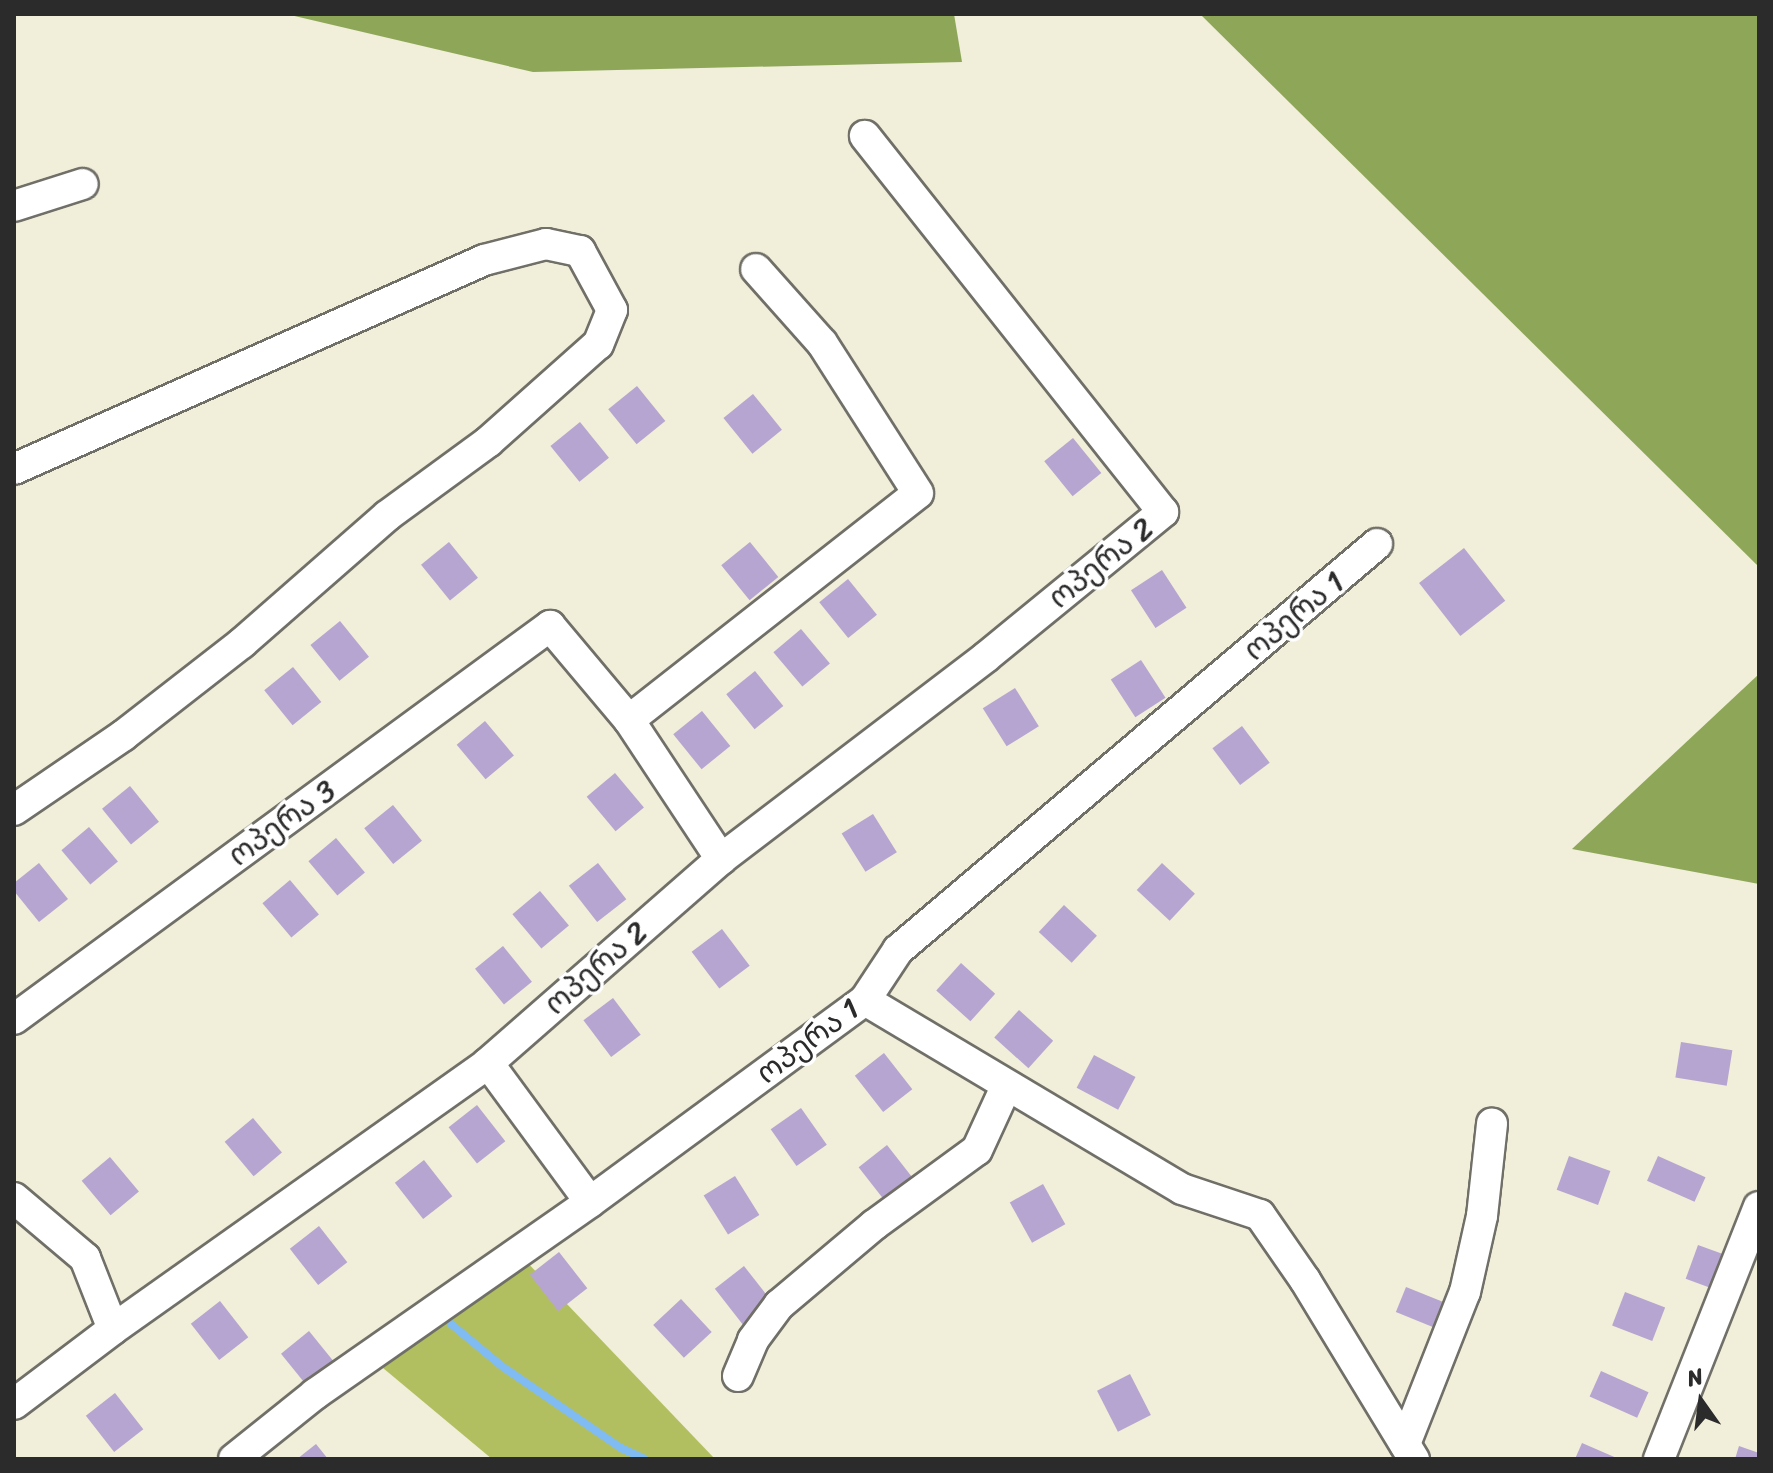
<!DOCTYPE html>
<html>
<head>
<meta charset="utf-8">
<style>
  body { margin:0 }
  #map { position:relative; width:1773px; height:1473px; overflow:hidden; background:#f1eeda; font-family:Sriracha,"Noto Sans Georgian",sans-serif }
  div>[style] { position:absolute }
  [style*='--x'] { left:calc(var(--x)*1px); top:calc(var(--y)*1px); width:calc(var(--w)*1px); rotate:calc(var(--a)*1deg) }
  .green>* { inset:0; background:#b2bf61 }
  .forest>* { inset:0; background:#8da657 }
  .stream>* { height:8px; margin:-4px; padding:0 4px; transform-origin:4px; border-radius:4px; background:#80bbf2 }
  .building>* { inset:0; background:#b6a5d0; transform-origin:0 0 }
  .roads { filter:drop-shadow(2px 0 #706f68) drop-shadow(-2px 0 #706f68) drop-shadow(0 2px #706f68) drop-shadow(0 -2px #706f68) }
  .minor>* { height:30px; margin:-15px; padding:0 15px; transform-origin:15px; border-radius:15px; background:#fff }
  span { translate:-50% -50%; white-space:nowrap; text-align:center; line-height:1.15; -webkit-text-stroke:7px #fff; paint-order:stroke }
  .street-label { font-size:30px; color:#2b2b2b }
  .frame { position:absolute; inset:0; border:16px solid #2b2b2b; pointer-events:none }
  .north { position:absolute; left:1661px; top:1361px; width:80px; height:80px; -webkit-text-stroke:6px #fff; paint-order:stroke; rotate:346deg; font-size:22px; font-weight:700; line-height:32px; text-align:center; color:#2b2b2b }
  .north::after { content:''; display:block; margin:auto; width:28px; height:36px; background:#2b2b2b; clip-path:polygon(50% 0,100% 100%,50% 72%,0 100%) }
</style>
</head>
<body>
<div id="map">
  <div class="green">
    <i style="clip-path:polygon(522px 1257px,715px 1459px,492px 1459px,383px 1368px)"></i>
  </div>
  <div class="forest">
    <i style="clip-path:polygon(286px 14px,954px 14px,962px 62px,533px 72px)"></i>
    <i style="clip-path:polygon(1200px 14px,1759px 14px,1759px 567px)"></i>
    <i style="clip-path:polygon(1759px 674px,1759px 884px,1572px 849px)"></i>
  </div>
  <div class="stream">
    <i style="--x:451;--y:1324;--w:67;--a:39.6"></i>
    <i style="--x:503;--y:1367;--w:143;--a:34.5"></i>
    <i style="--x:621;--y:1448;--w:26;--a:25"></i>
  </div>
  <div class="building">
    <i style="left:637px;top:386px;width:45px;height:37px;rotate:51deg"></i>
    <i style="left:753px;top:394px;width:46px;height:38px;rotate:51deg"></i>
    <i style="left:580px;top:422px;width:46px;height:38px;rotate:51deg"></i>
    <i style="left:1073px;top:438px;width:45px;height:37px;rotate:51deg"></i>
    <i style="left:449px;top:542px;width:46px;height:36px;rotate:51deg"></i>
    <i style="left:750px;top:542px;width:45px;height:37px;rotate:51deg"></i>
    <i style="left:1464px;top:548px;width:67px;height:57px;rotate:52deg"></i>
    <i style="left:1162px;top:570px;width:45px;height:37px;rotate:57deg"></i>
    <i style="left:848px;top:579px;width:46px;height:37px;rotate:51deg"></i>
    <i style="left:340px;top:621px;width:46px;height:38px;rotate:51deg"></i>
    <i style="left:801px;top:629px;width:45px;height:36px;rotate:50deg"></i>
    <i style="left:1141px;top:660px;width:45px;height:36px;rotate:57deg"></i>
    <i style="left:293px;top:667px;width:45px;height:37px;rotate:51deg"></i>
    <i style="left:755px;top:671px;width:45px;height:37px;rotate:51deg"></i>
    <i style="left:1015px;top:688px;width:45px;height:38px;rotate:58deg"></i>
    <i style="left:702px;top:711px;width:45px;height:37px;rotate:51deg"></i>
    <i style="left:485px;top:721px;width:45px;height:37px;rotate:50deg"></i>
    <i style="left:1242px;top:726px;width:46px;height:37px;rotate:53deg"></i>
    <i style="left:615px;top:773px;width:45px;height:37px;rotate:50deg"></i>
    <i style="left:130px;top:786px;width:46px;height:36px;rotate:51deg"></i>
    <i style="left:393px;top:805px;width:46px;height:37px;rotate:51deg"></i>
    <i style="left:873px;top:814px;width:45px;height:37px;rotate:58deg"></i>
    <i style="left:89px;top:827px;width:45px;height:36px;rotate:50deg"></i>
    <i style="left:336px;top:838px;width:45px;height:36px;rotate:50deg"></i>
    <i style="clip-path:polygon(39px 863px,68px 899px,39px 922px,14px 891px,14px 883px)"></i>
    <i style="left:598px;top:863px;width:46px;height:37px;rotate:52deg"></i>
    <i style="left:1162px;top:863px;width:45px;height:37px;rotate:43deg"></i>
    <i style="left:290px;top:880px;width:45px;height:36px;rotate:50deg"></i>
    <i style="left:540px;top:891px;width:45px;height:36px;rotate:50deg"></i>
    <i style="left:1064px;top:905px;width:45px;height:37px;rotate:43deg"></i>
    <i style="left:722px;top:929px;width:46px;height:38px;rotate:53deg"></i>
    <i style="left:503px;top:946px;width:46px;height:36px;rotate:51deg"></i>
    <i style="left:961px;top:963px;width:46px;height:37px;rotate:42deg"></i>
    <i style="left:613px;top:998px;width:46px;height:37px;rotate:53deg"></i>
    <i style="left:1019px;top:1010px;width:46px;height:37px;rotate:42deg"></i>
    <i style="left:1681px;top:1042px;width:52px;height:36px;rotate:9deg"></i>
    <i style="left:884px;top:1053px;width:46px;height:37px;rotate:52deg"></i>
    <i style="left:1094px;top:1055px;width:47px;height:37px;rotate:28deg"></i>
    <i style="left:477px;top:1105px;width:46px;height:36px;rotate:52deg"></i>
    <i style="left:801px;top:1108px;width:45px;height:37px;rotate:55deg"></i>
    <i style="left:253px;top:1118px;width:45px;height:37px;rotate:50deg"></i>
    <i style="left:887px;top:1145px;width:46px;height:36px;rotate:52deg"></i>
    <i style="left:1569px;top:1156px;width:44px;height:36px;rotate:20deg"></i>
    <i style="left:1658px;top:1156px;width:52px;height:27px;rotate:24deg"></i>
    <i style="left:110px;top:1157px;width:45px;height:37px;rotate:50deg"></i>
    <i style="left:424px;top:1160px;width:46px;height:37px;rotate:52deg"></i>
    <i style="left:735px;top:1176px;width:46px;height:37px;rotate:58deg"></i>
    <i style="left:1043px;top:1184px;width:46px;height:38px;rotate:61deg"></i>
    <i style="left:319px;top:1226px;width:46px;height:37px;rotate:52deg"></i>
    <i style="left:1698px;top:1245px;width:44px;height:36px;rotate:20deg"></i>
    <i style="left:559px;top:1252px;width:46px;height:37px;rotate:52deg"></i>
    <i style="left:744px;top:1266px;width:46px;height:37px;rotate:52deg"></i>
    <i style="left:1406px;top:1287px;width:53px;height:27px;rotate:22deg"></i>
    <i style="left:1625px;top:1292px;width:43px;height:36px;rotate:21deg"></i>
    <i style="left:681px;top:1299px;width:45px;height:38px;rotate:47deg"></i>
    <i style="left:220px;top:1301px;width:46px;height:37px;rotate:52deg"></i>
    <i style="left:309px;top:1331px;width:46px;height:36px;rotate:51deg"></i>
    <i style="left:1601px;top:1371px;width:52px;height:28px;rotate:24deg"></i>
    <i style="left:1130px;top:1374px;width:46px;height:37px;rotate:63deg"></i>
    <i style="left:115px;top:1393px;width:46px;height:37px;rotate:52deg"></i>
    <i style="clip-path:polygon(1582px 1443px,1619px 1459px,1575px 1459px)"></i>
    <i style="clip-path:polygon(316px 1444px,328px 1459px,297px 1459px)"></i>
    <i style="clip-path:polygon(1739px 1446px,1759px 1453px,1759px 1459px,1735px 1459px)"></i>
  </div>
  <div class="roads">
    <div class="minor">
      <i style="--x:14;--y:206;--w:72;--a:-17.7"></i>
      <i style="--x:14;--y:469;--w:514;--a:-23.97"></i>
      <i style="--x:484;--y:260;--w:64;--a:-14.5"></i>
      <i style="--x:546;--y:244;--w:35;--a:12"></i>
      <i style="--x:580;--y:251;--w:67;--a:61.5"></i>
      <i style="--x:612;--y:310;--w:37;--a:112"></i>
      <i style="--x:598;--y:344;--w:147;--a:138.3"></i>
      <i style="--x:488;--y:442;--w:125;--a:143.8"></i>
      <i style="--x:387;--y:516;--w:193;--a:138.8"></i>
      <i style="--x:242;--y:643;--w:150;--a:142.1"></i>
      <i style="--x:124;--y:735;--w:133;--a:145.7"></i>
      <i style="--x:629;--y:720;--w:367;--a:-38.1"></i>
      <i style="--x:918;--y:493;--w:178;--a:-122.6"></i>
      <i style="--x:822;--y:343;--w:99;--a:-131.7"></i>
      <i style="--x:865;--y:1000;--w:369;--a:30.8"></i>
      <i style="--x:1182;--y:1189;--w:82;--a:18.4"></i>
      <i style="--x:1260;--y:1215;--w:79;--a:55.3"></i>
      <i style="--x:1305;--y:1280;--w:210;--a:58.7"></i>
      <i style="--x:14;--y:1019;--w:665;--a:-36.25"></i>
      <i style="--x:550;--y:626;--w:123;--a:50"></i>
      <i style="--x:629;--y:720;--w:167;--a:56.5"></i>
      <i style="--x:488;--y:1063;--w:172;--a:53.7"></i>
      <i style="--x:14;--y:1198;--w:93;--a:40.2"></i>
      <i style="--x:85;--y:1258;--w:76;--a:68.5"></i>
      <i style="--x:738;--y:1376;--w:39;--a:-67"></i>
      <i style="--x:753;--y:1340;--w:44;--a:-53.4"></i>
      <i style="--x:779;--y:1305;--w:124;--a:-40.1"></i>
      <i style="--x:874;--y:1225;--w:127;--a:-36.1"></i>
      <i style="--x:977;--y:1150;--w:69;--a:-65.3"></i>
      <i style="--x:14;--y:1404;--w:124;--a:-37.1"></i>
      <i style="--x:113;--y:1329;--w:460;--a:-35.3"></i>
      <i style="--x:488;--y:1063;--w:310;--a:-41.2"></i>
      <i style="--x:721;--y:859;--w:333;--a:-37.3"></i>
      <i style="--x:986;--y:657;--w:229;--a:-39.3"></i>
      <i style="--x:1163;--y:512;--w:480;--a:-128.4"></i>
      <i style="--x:1405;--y:1444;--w:163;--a:-68.5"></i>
      <i style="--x:1465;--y:1292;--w:78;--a:-77.4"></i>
      <i style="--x:1482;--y:1216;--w:93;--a:-83.8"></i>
      <i style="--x:234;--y:1459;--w:104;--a:-38.7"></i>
      <i style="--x:315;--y:1394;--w:335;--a:-34.9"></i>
      <i style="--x:590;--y:1202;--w:341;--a:-36.3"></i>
      <i style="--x:865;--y:1000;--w:60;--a:-56.6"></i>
      <i style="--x:898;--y:950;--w:628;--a:-40.28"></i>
      <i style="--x:1659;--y:1459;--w:271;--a:-68.4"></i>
    </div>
  </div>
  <div class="street-label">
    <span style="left:1101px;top:563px;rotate:-39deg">ოპერა 2</span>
    <span style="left:1294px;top:616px;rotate:-40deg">ოპერა 1</span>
    <span style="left:282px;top:823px;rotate:-36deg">ოპერა 3</span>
    <span style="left:596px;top:968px;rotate:-41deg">ოპერა 2</span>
    <span style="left:808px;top:1041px;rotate:-37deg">ოპერა 1</span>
  </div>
  <div class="frame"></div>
  <div class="north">N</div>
</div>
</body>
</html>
